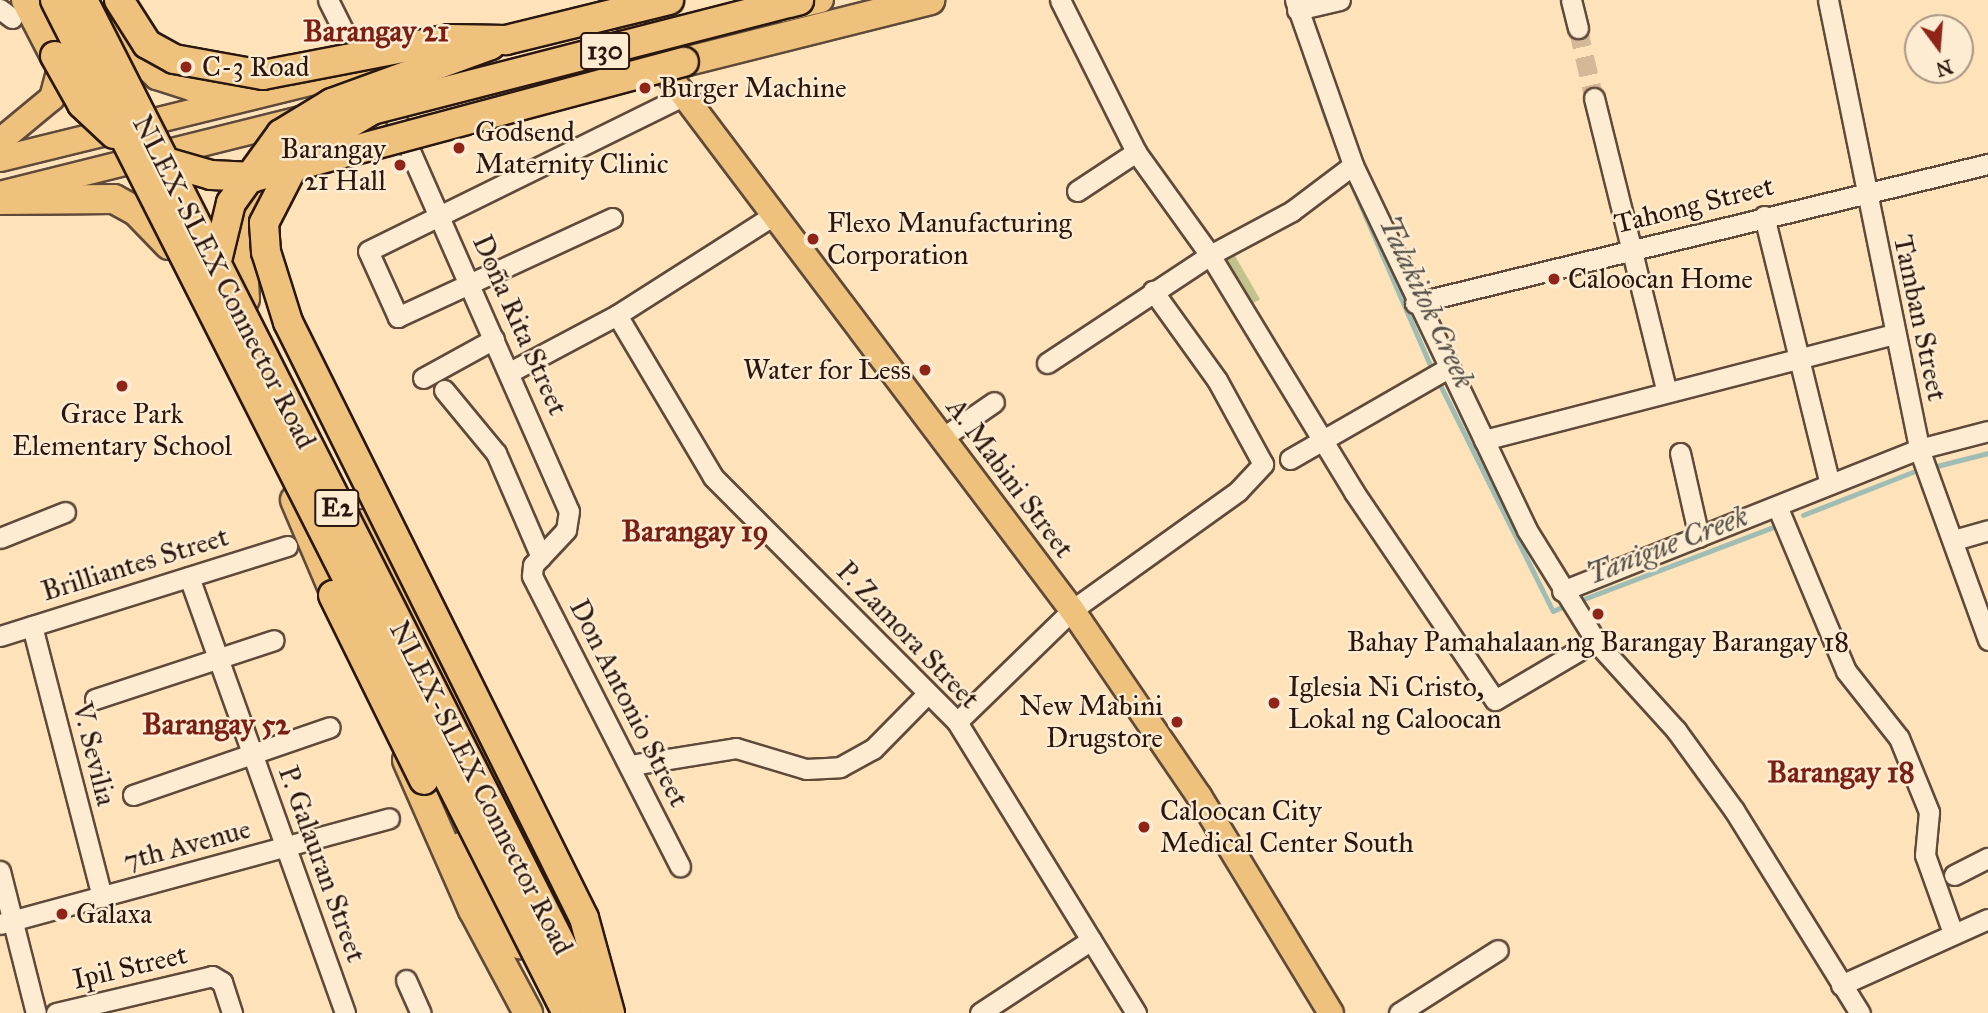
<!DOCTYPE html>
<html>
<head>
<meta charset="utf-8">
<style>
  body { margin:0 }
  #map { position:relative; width:1988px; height:1013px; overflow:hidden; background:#fde2ba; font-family:"IM FELL Great Primer",serif }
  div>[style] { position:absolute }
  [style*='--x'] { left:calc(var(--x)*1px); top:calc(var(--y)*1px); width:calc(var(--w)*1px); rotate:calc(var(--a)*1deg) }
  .green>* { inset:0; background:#c4c28c; transform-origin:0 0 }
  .stream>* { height:4.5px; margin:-2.25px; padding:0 2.25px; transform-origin:2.25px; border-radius:2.25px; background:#a0bdb4 }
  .minor-tunnel>* { height:19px; margin-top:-9.5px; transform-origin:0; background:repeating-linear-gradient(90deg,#d3b998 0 19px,transparent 0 29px) }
  .roads { filter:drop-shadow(2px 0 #5f4a3a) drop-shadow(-2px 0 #5f4a3a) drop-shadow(0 2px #5f4a3a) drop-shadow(0 -2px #5f4a3a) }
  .minor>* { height:19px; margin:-9.5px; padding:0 9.5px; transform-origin:9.5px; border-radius:9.5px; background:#feecd2 }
  .major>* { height:24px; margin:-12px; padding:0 12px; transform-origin:12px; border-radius:12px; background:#eec17d }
  .highway>* { height:28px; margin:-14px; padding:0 14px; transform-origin:14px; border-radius:14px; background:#eec17d }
  .bridges { filter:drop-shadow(2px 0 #2a170f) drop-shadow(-2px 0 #2a170f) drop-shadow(0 2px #2a170f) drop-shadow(0 -2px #2a170f) }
  .highway-bridge>* { height:28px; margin:-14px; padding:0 14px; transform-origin:14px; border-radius:14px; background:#eec17d }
  .dots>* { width:19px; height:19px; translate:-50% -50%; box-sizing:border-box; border:4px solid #feecd2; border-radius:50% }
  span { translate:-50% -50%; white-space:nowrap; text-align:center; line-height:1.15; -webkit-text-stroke:5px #feecd2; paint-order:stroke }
  .shield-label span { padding:2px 5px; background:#feecd2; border:2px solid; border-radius:5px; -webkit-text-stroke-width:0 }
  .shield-label { font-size:26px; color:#2a170f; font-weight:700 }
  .poi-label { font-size:28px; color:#2a170f }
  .left { translate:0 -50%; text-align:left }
  .right { translate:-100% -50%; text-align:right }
  .street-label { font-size:28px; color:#2a170f }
  .neighbourhood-label { font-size:30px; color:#7a1f14; font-weight:700 }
  .water-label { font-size:30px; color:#535149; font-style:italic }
  .north { position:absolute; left:1904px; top:14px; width:70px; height:70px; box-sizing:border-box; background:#feecd2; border:2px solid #a99784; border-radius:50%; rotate:164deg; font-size:19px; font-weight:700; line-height:28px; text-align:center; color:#2a170f }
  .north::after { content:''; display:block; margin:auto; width:24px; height:32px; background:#8f2418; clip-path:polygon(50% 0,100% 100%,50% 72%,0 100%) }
</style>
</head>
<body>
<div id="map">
  <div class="green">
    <i style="left:1231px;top:249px;width:58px;height:25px;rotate:60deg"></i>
  </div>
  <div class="stream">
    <i style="--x:1307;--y:62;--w:65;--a:71"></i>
    <i style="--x:1350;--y:180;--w:208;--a:66.5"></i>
    <i style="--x:1437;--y:378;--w:260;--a:63.5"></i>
    <i style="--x:1553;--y:611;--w:12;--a:-24"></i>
    <i style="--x:1937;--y:466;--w:53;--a:-14.3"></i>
    <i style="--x:1803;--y:515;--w:120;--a:-21.4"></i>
    <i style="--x:1576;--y:602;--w:211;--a:-20.8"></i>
  </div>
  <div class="minor-tunnel">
    <i style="--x:1578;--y:28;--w:72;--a:77.1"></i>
  </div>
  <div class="roads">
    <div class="minor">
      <i style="--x:328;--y:0;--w:40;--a:63.4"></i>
      <i style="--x:1060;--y:0;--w:170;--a:63.4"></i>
      <i style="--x:1136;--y:152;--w:127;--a:54.3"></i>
      <i style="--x:1210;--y:255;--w:277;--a:58.7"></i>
      <i style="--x:1354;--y:492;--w:251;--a:55.9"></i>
      <i style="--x:1495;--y:700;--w:116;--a:-30.5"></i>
      <i style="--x:1295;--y:0;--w:175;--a:70.6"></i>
      <i style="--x:1353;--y:165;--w:404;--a:64.5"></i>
      <i style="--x:1527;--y:530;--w:133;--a:58.2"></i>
      <i style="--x:1597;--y:643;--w:118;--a:47.8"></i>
      <i style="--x:1676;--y:730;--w:99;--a:54.1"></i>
      <i style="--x:1734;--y:810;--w:239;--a:58.2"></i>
      <i style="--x:1571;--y:0;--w:29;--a:76"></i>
      <i style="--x:1828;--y:0;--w:458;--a:78.5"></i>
      <i style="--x:1919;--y:449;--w:203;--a:70.1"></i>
      <i style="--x:0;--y:9;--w:15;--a:37"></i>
      <i style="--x:1297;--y:10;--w:44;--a:-13.1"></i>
      <i style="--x:1594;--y:98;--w:300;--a:76.1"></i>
      <i style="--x:388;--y:101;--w:448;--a:66.2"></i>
      <i style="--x:569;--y:511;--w:19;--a:99"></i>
      <i style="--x:566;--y:530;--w:48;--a:133.3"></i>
      <i style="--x:533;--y:565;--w:11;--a:95"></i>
      <i style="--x:532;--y:576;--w:326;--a:63"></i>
      <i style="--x:1077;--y:191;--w:71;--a:-33.5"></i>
      <i style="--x:1764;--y:216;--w:276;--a:76.2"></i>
      <i style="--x:612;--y:218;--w:236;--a:155.2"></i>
      <i style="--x:398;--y:317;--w:72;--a:-114.4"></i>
      <i style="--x:368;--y:251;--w:351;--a:-26.2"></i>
      <i style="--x:1415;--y:303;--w:590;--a:-13.64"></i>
      <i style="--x:617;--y:315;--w:188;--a:59.3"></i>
      <i style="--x:713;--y:477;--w:346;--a:45.1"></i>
      <i style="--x:957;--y:722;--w:342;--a:58.4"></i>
      <i style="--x:1047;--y:363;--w:196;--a:-33.5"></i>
      <i style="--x:1210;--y:255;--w:93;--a:-28.2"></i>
      <i style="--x:1292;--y:211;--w:76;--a:-37"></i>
      <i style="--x:510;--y:372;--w:121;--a:-28"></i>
      <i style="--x:617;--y:315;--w:186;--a:-32.5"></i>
      <i style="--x:423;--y:378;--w:81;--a:-28.8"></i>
      <i style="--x:444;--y:390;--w:82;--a:50.5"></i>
      <i style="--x:496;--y:453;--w:113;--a:66.6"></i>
      <i style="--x:942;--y:438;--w:63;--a:-34.7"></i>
      <i style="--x:1484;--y:440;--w:424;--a:-14.5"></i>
      <i style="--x:1680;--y:453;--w:86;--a:77.3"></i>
      <i style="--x:1290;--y:459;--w:182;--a:-29.9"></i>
      <i style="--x:1777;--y:506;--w:179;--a:67.3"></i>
      <i style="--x:1846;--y:671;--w:85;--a:51.7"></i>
      <i style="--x:1899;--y:738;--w:80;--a:67.9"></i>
      <i style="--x:1929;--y:812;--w:43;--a:95.3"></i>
      <i style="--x:1925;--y:855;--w:83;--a:70.3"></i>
      <i style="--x:0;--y:538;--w:70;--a:-21.8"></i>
      <i style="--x:1954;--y:540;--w:35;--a:-16"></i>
      <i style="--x:189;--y:577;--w:463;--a:70.3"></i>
      <i style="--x:1562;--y:591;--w:384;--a:-21.7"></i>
      <i style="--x:1919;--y:449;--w:71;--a:-14.6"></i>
      <i style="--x:32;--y:626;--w:280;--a:75.5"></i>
      <i style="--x:0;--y:636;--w:301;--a:-17.4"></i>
      <i style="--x:95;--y:699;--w:188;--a:-18.2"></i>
      <i style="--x:957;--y:722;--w:161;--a:-44.2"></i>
      <i style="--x:1072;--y:610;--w:204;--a:-35.6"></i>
      <i style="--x:1238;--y:491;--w:37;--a:-47"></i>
      <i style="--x:1263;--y:464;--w:96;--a:-118.7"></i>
      <i style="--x:1217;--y:380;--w:110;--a:-125.7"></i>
      <i style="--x:631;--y:765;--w:106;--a:-9.2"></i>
      <i style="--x:736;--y:748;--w:73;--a:16.7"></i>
      <i style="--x:806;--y:769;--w:34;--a:-3"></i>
      <i style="--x:840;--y:767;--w:38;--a:-29"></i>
      <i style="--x:873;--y:749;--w:78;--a:-45.5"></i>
      <i style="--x:133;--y:795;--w:208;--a:-19"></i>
      <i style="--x:0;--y:871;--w:146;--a:75.8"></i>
      <i style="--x:1954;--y:875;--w:38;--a:-27"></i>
      <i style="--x:0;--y:924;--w:403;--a:-15.2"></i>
      <i style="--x:406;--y:980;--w:36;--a:66"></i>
      <i style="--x:1841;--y:985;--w:161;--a:-24.2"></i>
      <i style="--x:56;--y:1013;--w:160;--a:-13.3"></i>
      <i style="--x:212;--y:976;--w:12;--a:31"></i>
      <i style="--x:222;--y:982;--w:33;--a:72"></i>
      <i style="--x:980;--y:1013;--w:133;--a:-33.3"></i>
      <i style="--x:1399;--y:1013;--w:117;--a:-32.5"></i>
    </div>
    <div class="major">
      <i style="--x:612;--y:0;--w:764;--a:52.98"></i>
      <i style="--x:1072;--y:610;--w:225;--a:55.7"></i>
      <i style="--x:1199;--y:796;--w:254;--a:58.7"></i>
      <i style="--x:780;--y:10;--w:42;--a:-13.7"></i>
      <i style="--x:109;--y:32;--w:66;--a:43.2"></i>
      <i style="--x:157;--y:77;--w:36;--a:18"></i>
      <i style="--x:191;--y:88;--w:46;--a:1.2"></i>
      <i style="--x:0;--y:141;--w:67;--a:-39.6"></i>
      <i style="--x:52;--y:98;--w:42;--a:-75"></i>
      <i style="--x:0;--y:159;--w:394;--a:-13.8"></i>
      <i style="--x:0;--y:194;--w:310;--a:-14"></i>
    </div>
    <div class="highway">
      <i style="--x:26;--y:0;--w:63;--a:62.6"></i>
      <i style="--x:684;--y:62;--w:254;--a:-14.1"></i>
      <i style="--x:0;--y:200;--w:114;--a:-0.5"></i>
      <i style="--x:114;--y:199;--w:26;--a:29"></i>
      <i style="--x:137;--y:212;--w:46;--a:45.9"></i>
      <i style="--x:245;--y:299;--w:63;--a:-93.6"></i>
      <i style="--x:241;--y:236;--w:42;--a:-76.3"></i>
      <i style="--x:251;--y:195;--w:32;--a:-58"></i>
      <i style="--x:295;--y:500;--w:127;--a:66.9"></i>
      <i style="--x:363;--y:524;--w:403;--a:62.2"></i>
      <i style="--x:407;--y:760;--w:164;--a:66.3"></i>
      <i style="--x:473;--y:910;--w:117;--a:61.9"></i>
      <i style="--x:461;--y:847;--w:114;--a:58.7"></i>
    </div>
  </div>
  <div class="bridges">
    <div class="highway-bridge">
      <i style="--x:55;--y:0;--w:1135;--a:63.19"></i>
      <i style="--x:83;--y:0;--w:1135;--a:63.14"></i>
      <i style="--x:119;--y:0;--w:52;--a:57.5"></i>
      <i style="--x:147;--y:44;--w:31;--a:29"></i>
      <i style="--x:174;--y:59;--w:90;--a:10.2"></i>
      <i style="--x:263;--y:75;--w:190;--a:-10.9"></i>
      <i style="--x:450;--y:39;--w:56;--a:1"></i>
      <i style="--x:506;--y:40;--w:168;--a:-13.8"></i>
      <i style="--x:55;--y:56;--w:55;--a:60.6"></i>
      <i style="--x:82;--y:104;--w:44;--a:43.2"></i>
      <i style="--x:155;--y:159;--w:58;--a:15.9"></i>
      <i style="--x:211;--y:175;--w:43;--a:2.7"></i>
      <i style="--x:254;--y:177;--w:445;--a:-15"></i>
      <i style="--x:215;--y:269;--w:68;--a:-76.4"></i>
      <i style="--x:231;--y:203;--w:85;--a:-54.1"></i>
      <i style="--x:281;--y:134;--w:60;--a:-31.3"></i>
      <i style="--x:332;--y:103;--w:169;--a:-20"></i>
      <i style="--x:333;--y:595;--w:206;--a:63.8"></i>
      <i style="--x:610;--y:1013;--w:98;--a:-105.3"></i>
      <i style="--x:584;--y:918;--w:665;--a:-116.41"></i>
      <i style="--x:288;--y:322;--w:73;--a:-107.4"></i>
      <i style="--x:266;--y:252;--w:29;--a:-94"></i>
      <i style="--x:264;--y:223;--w:79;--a:-62.8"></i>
      <i style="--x:300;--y:153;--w:84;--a:-30.8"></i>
      <i style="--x:372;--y:110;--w:441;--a:-14.4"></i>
    </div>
  </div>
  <div class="dots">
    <i style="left:186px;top:67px;background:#8f2418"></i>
    <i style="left:645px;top:88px;background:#8f2418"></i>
    <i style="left:459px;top:148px;background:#8f2418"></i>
    <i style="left:400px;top:165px;background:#8f2418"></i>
    <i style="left:813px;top:239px;background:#8f2418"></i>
    <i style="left:1554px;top:279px;background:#8f2418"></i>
    <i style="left:925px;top:370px;background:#8f2418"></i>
    <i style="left:122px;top:386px;background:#8f2418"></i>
    <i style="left:1598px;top:614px;background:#8f2418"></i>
    <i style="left:1274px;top:703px;background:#8f2418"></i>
    <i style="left:1177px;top:722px;background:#8f2418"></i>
    <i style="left:1144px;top:827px;background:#8f2418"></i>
    <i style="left:62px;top:914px;background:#8f2418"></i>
  </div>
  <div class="shield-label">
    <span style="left:605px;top:51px">130</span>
    <span style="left:337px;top:508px">E2</span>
  </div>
  <div class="poi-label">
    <span class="left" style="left:202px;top:67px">C-3 Road</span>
    <span class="left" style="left:659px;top:88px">Burger Machine</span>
    <span class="left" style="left:475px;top:148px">Godsend<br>Maternity Clinic</span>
    <span class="right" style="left:386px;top:165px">Barangay<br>21 Hall</span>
    <span class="left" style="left:827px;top:239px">Flexo Manufacturing<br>Corporation</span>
    <span class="left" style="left:1568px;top:279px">Caloocan Home</span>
    <span class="right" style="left:911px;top:370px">Water for Less</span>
    <span style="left:122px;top:430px">Grace Park<br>Elementary School</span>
    <span style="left:1598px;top:642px">Bahay Pamahalaan ng Barangay Barangay 18</span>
    <span class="left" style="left:1288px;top:703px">Iglesia Ni Cristo,<br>Lokal ng Caloocan</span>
    <span class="right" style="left:1163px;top:722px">New Mabini<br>Drugstore</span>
    <span class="left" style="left:1160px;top:827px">Caloocan City<br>Medical Center South</span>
    <span class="left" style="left:76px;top:914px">Galaxa</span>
  </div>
  <div class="street-label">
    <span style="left:1694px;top:205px;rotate:-14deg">Tahong Street</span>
    <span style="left:224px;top:282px;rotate:63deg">NLEX-SLEX Connector Road</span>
    <span style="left:1920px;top:318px;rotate:78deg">Tamban Street</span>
    <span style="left:520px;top:325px;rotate:66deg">Doña Rita Street</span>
    <span style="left:1010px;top:478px;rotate:53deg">A. Mabini Street</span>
    <span style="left:135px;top:564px;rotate:-17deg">Brilliantes Street</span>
    <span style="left:908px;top:635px;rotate:46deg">P. Zamora Street</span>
    <span style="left:629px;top:703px;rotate:63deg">Don Antonio Street</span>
    <span style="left:94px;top:754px;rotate:76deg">V. Sevilia</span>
    <span style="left:481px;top:788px;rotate:63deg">NLEX-SLEX Connector Road</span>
    <span style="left:187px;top:845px;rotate:-15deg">7th Avenue</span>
    <span style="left:322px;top:864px;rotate:70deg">P. Galauran Street</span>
    <span style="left:130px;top:967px;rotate:-13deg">Ipil Street</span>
  </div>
  <div class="neighbourhood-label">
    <span style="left:376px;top:31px">Barangay 21</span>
    <span style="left:695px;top:531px">Barangay 19</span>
    <span style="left:216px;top:724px">Barangay 52</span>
    <span style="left:1841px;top:772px">Barangay 18</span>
  </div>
  <div class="water-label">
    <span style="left:1427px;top:302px;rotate:65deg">Talakitok Creek</span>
    <span style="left:1667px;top:545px;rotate:-21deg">Tanigue Creek</span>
  </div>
  <div class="north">N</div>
</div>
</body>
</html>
